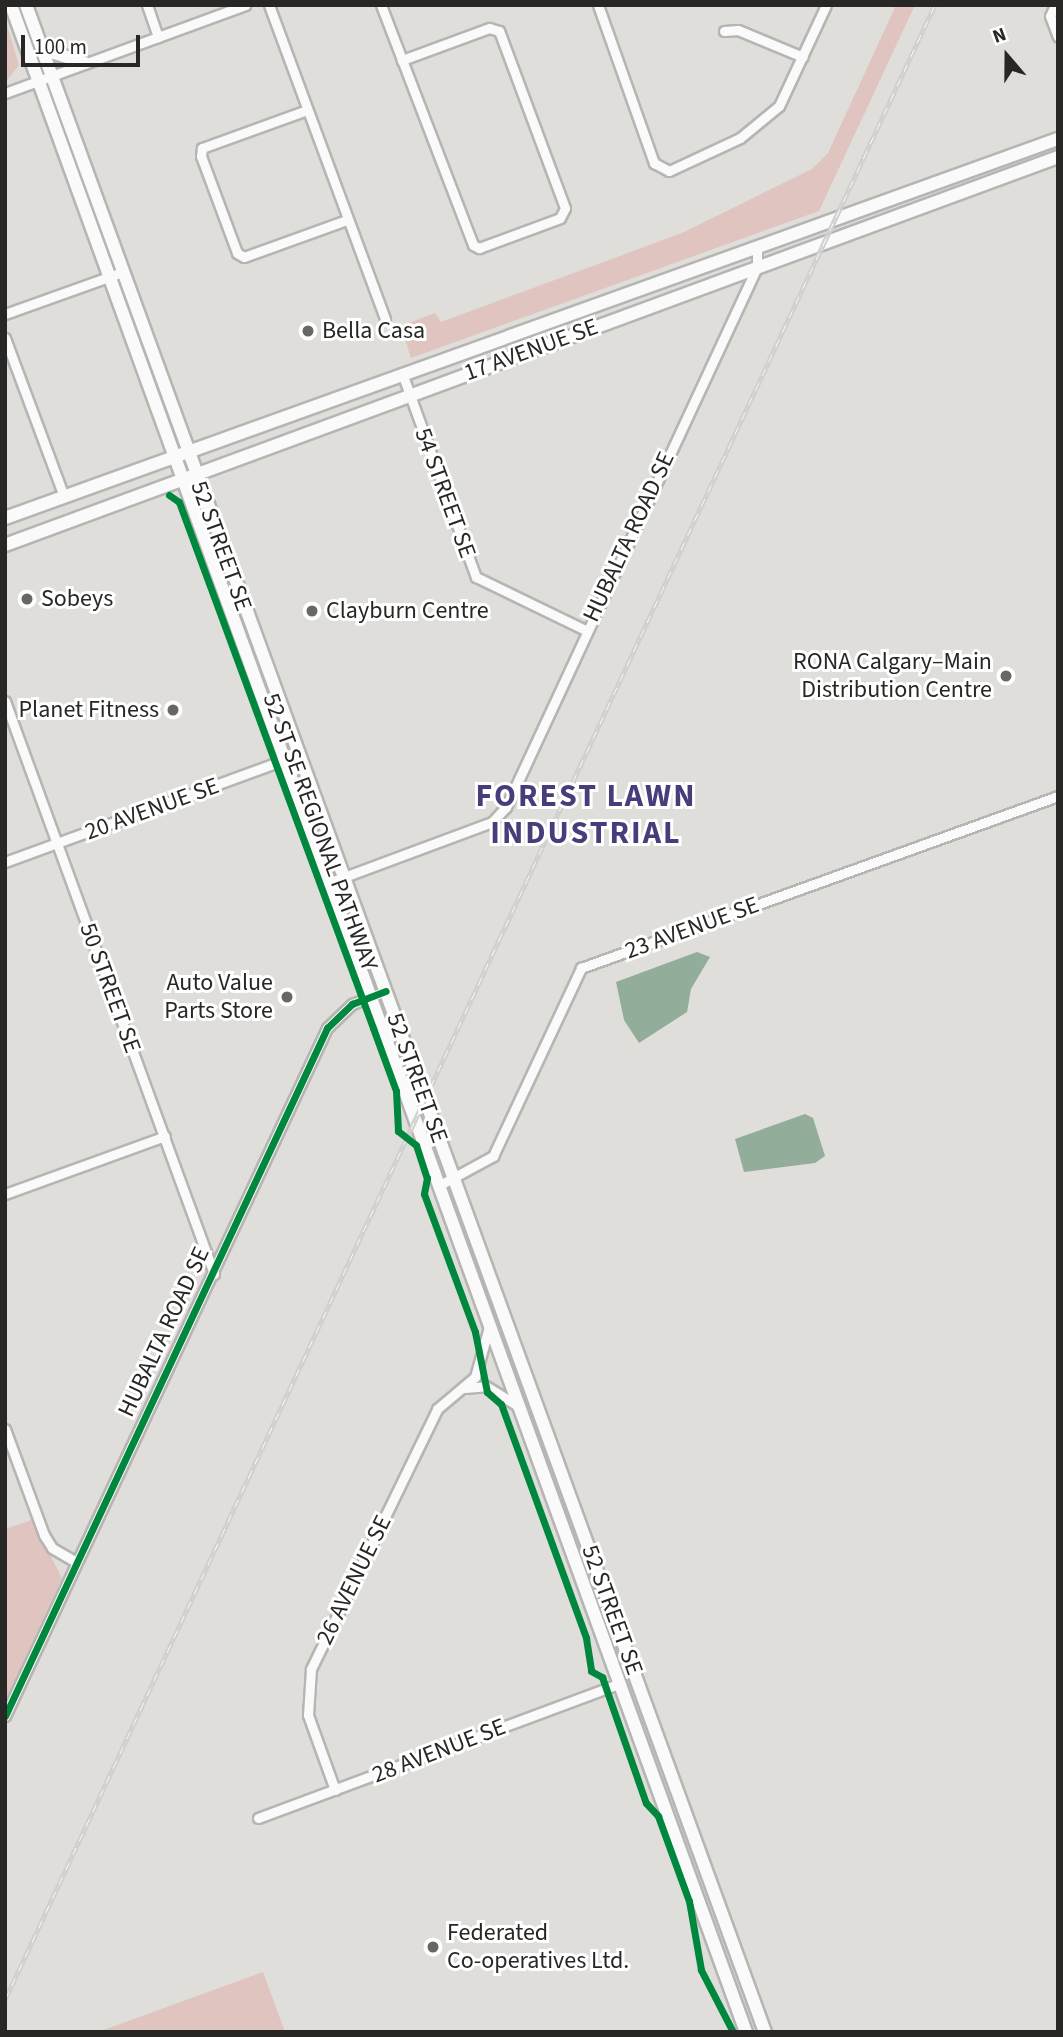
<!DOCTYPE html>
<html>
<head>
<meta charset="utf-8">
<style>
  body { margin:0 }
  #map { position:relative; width:1063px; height:2037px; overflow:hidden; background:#e0dedb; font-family:"Source Sans 3",sans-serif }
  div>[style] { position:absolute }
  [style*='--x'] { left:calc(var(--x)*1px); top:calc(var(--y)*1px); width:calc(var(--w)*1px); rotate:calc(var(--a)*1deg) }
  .green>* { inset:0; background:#dfc4bf }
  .water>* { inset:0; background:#92ad9a }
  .roads { filter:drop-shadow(2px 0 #b6b5b3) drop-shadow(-2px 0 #b6b5b3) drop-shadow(0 2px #b6b5b3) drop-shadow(0 -2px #b6b5b3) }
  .street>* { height:9px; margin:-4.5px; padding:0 4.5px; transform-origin:4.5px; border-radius:4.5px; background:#fafafa }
  .secondary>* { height:12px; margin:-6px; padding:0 6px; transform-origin:6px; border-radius:6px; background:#fafafa }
  .rail>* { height:5px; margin-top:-2.5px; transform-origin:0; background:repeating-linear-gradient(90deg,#fff 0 8px,#d1d0d0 0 16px); box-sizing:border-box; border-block:2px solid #d1d0d0 }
  .cycleway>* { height:7px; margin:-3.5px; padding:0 3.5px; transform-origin:3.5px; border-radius:3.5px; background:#00873e }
  .dots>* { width:19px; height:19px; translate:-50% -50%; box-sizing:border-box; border:4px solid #fff; border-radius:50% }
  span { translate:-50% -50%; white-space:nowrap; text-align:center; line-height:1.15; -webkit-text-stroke:6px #fff; paint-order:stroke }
  .poi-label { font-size:24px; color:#282725 }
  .left { translate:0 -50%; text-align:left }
  .right { translate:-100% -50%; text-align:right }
  .street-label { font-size:24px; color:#282725 }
  .district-label { font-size:32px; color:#483d7a; font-weight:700; letter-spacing:2px }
  .frame { position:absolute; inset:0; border:7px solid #282725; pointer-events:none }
  .north { position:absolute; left:972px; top:21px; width:70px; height:70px; -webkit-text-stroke:5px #fff; paint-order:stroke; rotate:340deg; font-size:19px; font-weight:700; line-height:28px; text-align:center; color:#282725 }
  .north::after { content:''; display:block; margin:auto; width:24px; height:32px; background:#282725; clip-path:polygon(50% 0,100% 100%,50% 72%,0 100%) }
  .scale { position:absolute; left:21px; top:35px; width:119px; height:32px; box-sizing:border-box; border:4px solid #282725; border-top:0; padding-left:9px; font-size:21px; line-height:24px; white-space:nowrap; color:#282725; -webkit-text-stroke:5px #fff; paint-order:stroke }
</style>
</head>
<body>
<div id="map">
  <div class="green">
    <i style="clip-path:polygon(896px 5px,915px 5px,819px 211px,411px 358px,401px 326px,435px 313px,441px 322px,682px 233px,812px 169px,828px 153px)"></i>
    <i style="clip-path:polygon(5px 19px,19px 65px,5px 83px)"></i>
    <i style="clip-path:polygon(32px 1520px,62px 1578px,5px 1701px,5px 1529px)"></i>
    <i style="clip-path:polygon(263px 1972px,285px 2032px,98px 2032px)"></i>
  </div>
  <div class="water">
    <i style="clip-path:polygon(697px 952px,710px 957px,691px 989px,687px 1012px,639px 1043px,624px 1020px,616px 982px)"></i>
    <i style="clip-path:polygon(805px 1114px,813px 1118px,825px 1156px,815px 1163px,744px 1172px,735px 1139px)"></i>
  </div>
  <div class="roads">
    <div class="street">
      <i style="--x:147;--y:5;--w:34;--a:71"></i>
      <i style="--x:269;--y:5;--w:335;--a:69.7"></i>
      <i style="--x:381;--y:5;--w:257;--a:69"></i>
      <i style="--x:473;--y:245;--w:7;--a:27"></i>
      <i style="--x:479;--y:248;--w:86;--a:-20.3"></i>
      <i style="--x:560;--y:218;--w:11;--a:-63"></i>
      <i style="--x:565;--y:208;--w:189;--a:-110.4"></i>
      <i style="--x:499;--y:31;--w:10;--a:-163"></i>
      <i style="--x:489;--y:28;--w:93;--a:159.8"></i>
      <i style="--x:598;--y:5;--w:168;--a:70.5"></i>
      <i style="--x:654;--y:163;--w:17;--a:28"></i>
      <i style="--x:669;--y:171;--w:78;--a:-24.9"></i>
      <i style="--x:740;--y:138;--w:50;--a:-39.4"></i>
      <i style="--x:779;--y:106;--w:111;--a:-65"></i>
      <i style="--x:1055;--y:5;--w:12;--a:114"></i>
      <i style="--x:1050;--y:16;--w:22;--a:69"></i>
      <i style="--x:724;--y:31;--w:14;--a:-4"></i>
      <i style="--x:738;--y:30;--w:70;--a:22.6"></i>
      <i style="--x:5;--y:93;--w:256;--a:-20.1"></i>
      <i style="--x:307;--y:110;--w:112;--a:160.1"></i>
      <i style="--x:202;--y:148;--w:8;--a:97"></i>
      <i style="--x:201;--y:156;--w:103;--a:69.6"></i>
      <i style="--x:237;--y:253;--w:8;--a:30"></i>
      <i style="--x:244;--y:257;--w:109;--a:-19.9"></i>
      <i style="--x:5;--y:314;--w:124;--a:-19.7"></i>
      <i style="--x:5;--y:338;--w:170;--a:69.6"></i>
      <i style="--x:402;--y:373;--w:217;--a:70.1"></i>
      <i style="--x:476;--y:577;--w:121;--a:25.9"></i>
      <i style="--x:5;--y:701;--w:610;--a:69.96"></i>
      <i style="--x:5;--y:862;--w:312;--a:-20.1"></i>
      <i style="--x:328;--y:883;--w:175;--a:-20.4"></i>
      <i style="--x:492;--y:822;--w:21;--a:-47"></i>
      <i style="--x:506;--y:807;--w:595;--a:-65.07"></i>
      <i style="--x:757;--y:267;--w:19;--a:-90"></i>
      <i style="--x:438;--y:1186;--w:63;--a:-28.6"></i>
      <i style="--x:493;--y:1156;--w:208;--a:-64.9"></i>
      <i style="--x:581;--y:968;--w:507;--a:-19.83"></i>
      <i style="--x:5;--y:1194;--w:170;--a:-19.9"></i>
      <i style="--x:465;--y:1388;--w:21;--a:-5"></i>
      <i style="--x:486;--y:1386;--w:36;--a:32"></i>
      <i style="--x:5;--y:1429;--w:113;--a:69.8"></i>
      <i style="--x:44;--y:1535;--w:15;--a:58"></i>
      <i style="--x:52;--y:1548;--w:28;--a:30"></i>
      <i style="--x:5;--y:1716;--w:760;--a:-64.92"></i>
      <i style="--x:327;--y:1028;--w:35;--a:-44"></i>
      <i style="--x:352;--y:1004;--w:36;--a:-21"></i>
      <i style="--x:335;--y:1790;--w:80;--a:-109.8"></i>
      <i style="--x:308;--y:1715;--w:46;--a:-86.3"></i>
      <i style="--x:311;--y:1669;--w:289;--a:-64.1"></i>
      <i style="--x:437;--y:1409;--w:50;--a:-40.1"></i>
      <i style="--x:475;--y:1377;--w:52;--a:-74.4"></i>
      <i style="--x:258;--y:1818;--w:385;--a:-20.4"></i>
    </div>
    <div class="secondary">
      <i style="--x:11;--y:5;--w:2156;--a:70.07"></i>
      <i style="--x:26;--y:5;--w:2158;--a:69.97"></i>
      <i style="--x:42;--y:49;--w:45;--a:18"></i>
      <i style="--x:5;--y:518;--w:1119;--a:-19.8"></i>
      <i style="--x:5;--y:545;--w:1122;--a:-20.23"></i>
    </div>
  </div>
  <div class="rail">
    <i style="--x:5;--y:2000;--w:2201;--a:-65.01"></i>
  </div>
  <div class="cycleway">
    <i style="--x:169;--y:495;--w:12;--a:35"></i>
    <i style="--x:179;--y:502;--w:561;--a:69.75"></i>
    <i style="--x:373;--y:1028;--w:67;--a:69.9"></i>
    <i style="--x:396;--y:1091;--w:40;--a:87.1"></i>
    <i style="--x:398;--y:1131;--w:23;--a:38"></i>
    <i style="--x:416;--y:1145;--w:35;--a:72"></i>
    <i style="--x:427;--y:1178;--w:16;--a:101"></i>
    <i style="--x:424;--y:1194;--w:147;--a:69.7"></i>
    <i style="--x:475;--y:1332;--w:61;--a:78.7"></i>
    <i style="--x:487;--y:1392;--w:18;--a:41"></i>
    <i style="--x:501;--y:1404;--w:249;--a:70"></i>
    <i style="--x:586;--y:1638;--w:33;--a:81"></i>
    <i style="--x:591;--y:1671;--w:13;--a:29"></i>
    <i style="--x:602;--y:1677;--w:133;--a:70.8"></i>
    <i style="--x:646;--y:1803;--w:18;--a:47"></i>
    <i style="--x:658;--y:1816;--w:90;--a:70"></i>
    <i style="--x:689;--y:1901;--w:70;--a:80.1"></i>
    <i style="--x:701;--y:1970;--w:70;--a:62.7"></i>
    <i style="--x:5;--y:1716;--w:760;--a:-64.92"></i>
    <i style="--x:327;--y:1028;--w:35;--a:-44"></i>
    <i style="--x:352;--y:1004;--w:36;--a:-21"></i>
  </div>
  <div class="dots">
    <i style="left:308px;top:331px;background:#686765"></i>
    <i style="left:27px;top:599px;background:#686765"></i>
    <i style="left:312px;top:611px;background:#686765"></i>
    <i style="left:1006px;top:676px;background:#686765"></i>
    <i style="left:173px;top:710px;background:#686765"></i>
    <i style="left:287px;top:997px;background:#686765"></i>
    <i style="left:433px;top:1947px;background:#686765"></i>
  </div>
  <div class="poi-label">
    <span class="left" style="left:322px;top:331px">Bella Casa</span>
    <span class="left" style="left:41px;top:599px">Sobeys</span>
    <span class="left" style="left:326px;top:611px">Clayburn Centre</span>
    <span class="right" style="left:992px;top:676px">RONA Calgary–Main<br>Distribution Centre</span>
    <span class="right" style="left:159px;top:710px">Planet Fitness</span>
    <span class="right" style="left:273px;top:997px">Auto Value<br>Parts Store</span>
    <span class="left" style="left:447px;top:1947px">Federated<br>Co-operatives Ltd.</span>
  </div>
  <div class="street-label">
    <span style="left:531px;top:350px;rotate:-20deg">17 AVENUE SE</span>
    <span style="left:445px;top:493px;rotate:70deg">54 STREET SE</span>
    <span style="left:629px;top:537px;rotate:-65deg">HUBALTA ROAD SE</span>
    <span style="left:221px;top:546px;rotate:70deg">52 STREET SE</span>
    <span style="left:152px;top:809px;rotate:-20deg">20 AVENUE SE</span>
    <span style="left:320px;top:832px;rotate:70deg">52 ST SE REGIONAL PATHWAY</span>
    <span style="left:692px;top:928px;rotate:-20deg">23 AVENUE SE</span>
    <span style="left:110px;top:988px;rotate:70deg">50 STREET SE</span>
    <span style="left:417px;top:1078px;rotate:70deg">52 STREET SE</span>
    <span style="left:164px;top:1332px;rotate:-65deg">HUBALTA ROAD SE</span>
    <span style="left:354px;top:1580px;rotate:-64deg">26 AVENUE SE</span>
    <span style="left:612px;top:1610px;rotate:70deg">52 STREET SE</span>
    <span style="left:439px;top:1751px;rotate:-21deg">28 AVENUE SE</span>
  </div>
  <div class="district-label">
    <span style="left:586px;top:815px">FOREST LAWN<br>INDUSTRIAL</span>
  </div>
  <div class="frame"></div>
  <div class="north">N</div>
  <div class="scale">100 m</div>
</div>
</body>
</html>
